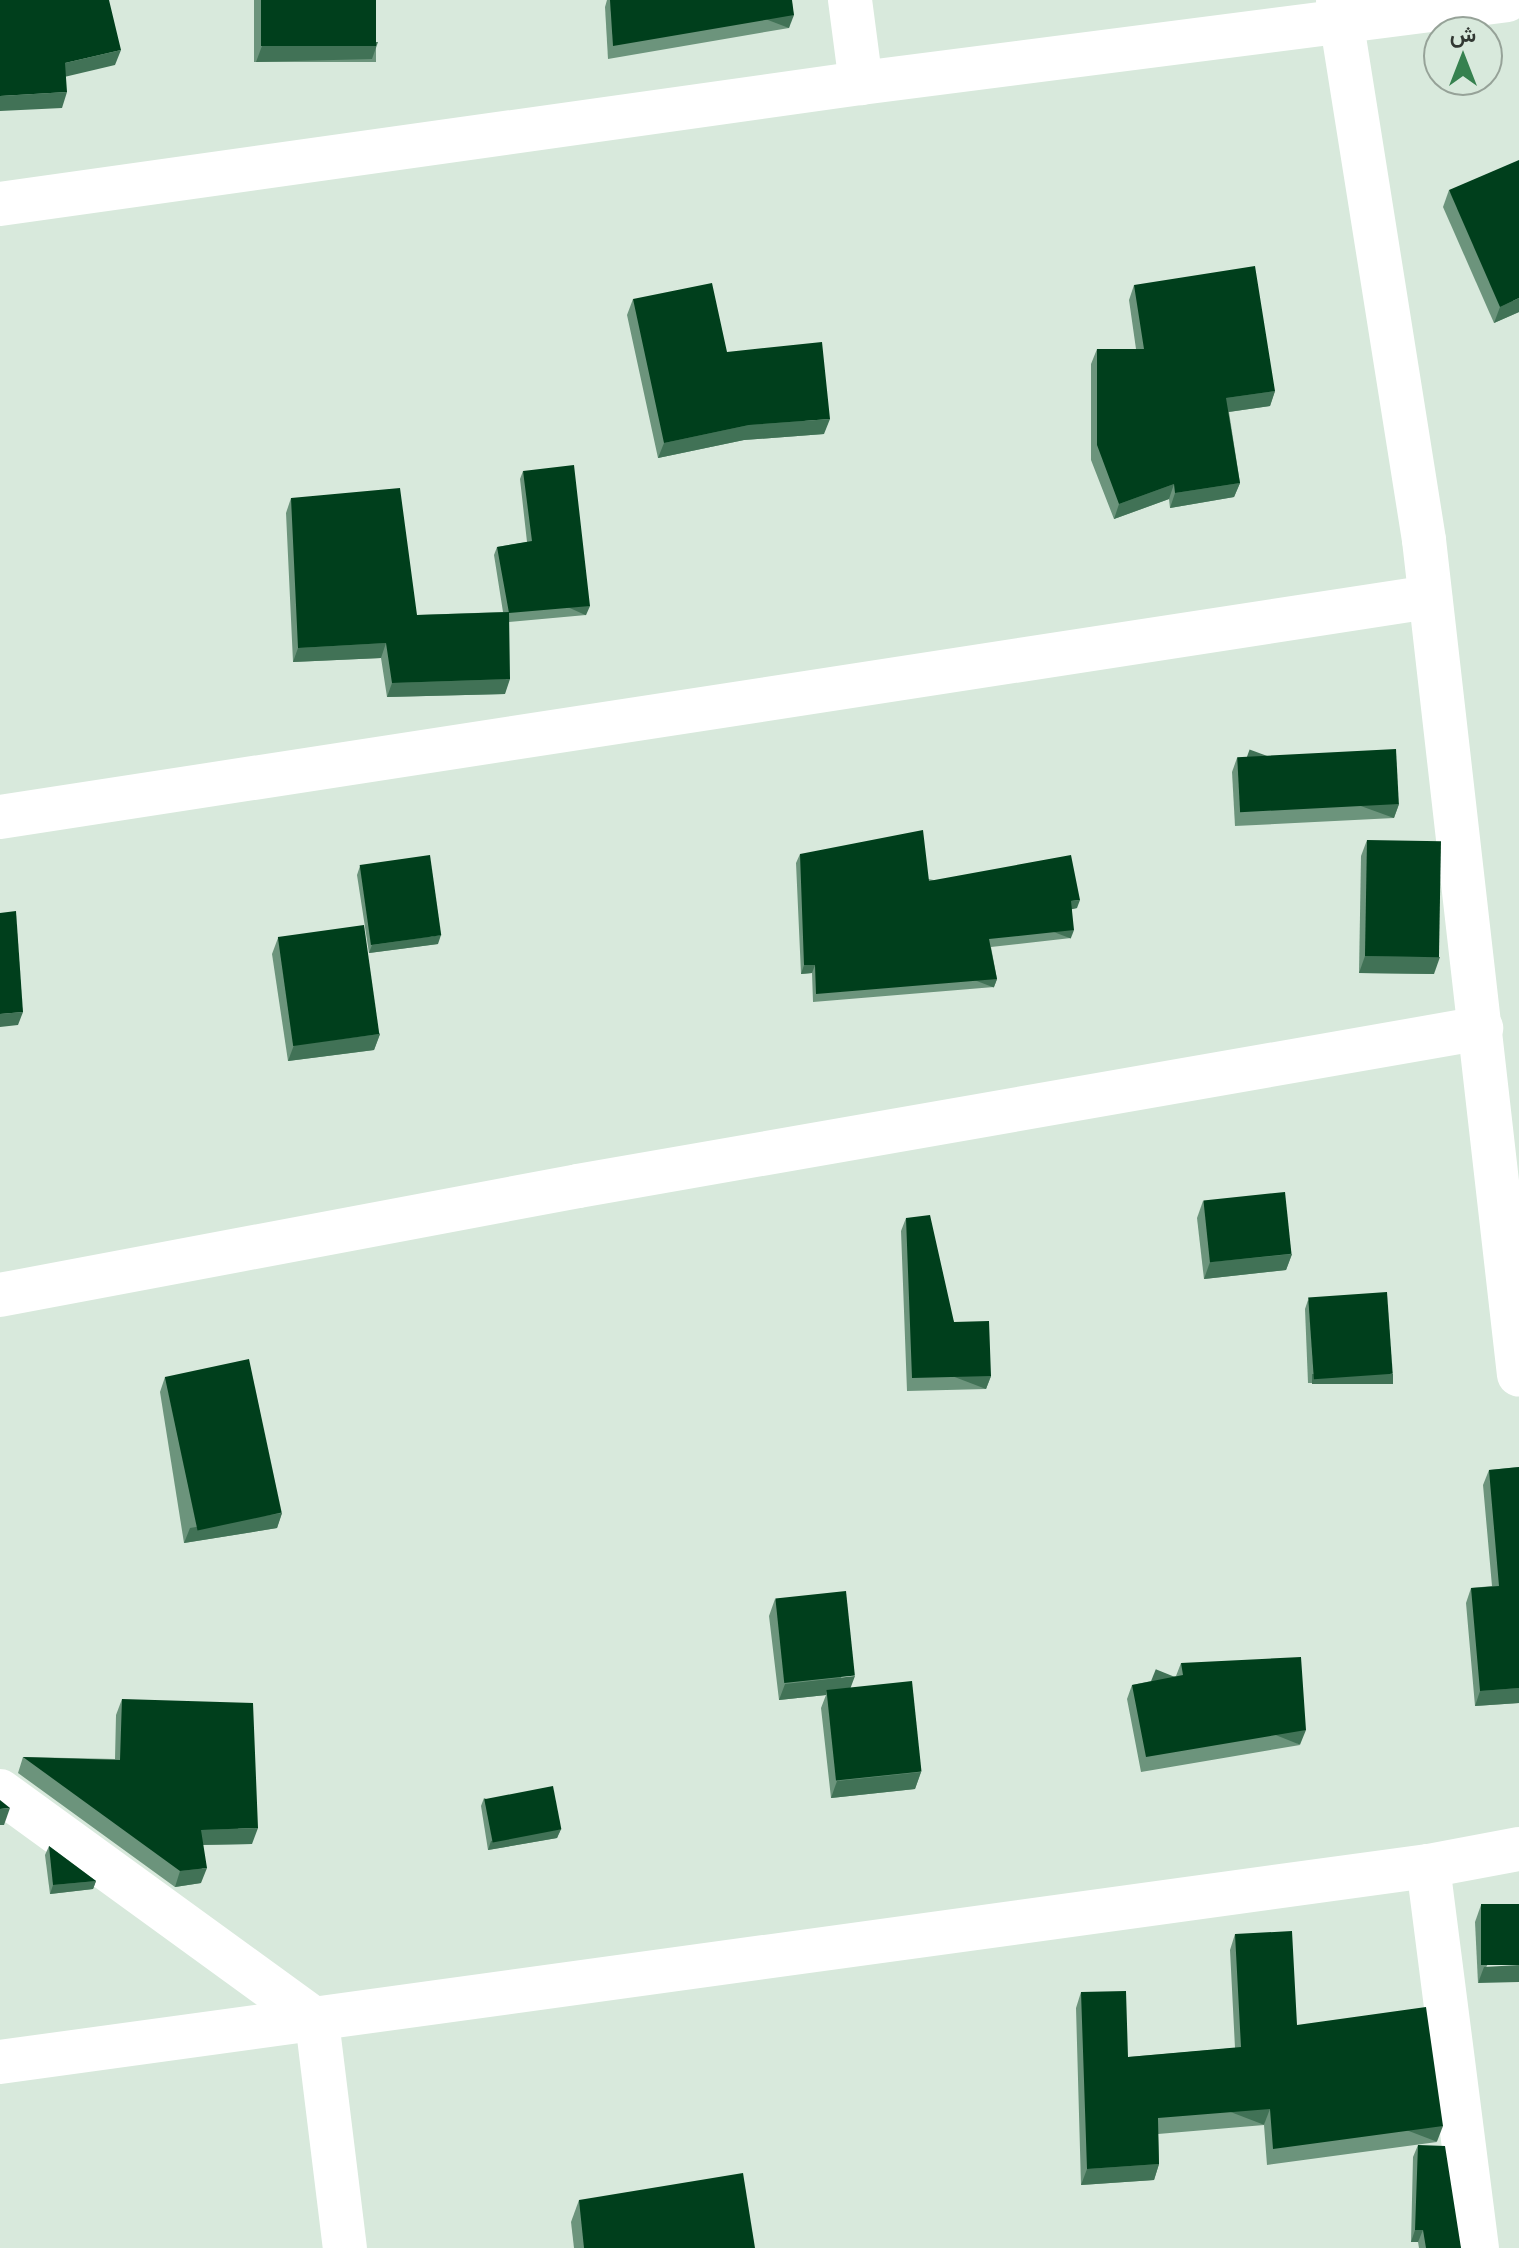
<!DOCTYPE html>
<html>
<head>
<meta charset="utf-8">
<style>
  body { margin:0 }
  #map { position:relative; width:1519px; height:2248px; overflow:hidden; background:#d8e9dc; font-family:Lato,Vazirmatn,sans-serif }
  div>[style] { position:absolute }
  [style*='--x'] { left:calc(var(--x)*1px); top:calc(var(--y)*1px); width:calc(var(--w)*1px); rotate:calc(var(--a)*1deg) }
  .minor>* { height:44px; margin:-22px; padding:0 22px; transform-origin:22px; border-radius:22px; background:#fff }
  .wall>* { inset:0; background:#6c947c; transform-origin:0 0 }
  .shaded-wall>* { inset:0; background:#417256; transform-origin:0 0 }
  .building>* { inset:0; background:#003f1c; transform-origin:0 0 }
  span { translate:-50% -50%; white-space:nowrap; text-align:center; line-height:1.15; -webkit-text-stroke:8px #d8e9dc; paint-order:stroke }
  .north { position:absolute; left:1423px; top:16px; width:80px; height:80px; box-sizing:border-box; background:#d8e9dc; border:2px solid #96a298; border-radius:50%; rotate:0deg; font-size:22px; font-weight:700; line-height:32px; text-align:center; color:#323833 }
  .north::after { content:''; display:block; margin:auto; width:28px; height:36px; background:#36814f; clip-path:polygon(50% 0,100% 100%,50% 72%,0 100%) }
</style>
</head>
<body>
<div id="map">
  <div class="minor">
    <i style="--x:850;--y:0;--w:84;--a:82.5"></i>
    <i style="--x:1338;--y:0;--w:547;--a:80.95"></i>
    <i style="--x:1424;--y:540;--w:840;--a:83.51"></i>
    <i style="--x:0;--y:204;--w:869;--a:-8"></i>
    <i style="--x:861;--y:83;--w:651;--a:-7.32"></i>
    <i style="--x:0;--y:817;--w:1447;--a:-8.75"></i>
    <i style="--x:0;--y:1295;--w:588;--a:-10.68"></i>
    <i style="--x:578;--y:1186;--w:917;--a:-9.92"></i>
    <i style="--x:0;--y:1791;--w:392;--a:36"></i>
    <i style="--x:317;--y:2021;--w:229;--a:83"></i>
    <i style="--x:1428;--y:1866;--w:385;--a:82.7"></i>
    <i style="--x:0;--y:2062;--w:1441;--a:-7.82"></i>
    <i style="--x:1428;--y:1866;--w:93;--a:-10.6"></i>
  </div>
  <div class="wall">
    <i style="left:254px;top:0;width:122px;height:62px"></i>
    <i style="clip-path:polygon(607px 0,792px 0,789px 28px,608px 59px,605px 7px)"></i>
    <i style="clip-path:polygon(1449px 190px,1519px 312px,1494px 323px,1443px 207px)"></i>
    <i style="clip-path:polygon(1134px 285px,1275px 391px,1270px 406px,1229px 412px,1240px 483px,1234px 497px,1170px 508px,1169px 499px,1114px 519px,1091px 460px,1091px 364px,1097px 349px,1136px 349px,1129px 300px)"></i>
    <i style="clip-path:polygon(633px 299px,824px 434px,744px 440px,658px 458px,627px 315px)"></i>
    <i style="clip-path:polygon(523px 471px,586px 615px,509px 622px,505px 694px,387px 697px,381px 658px,293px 662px,286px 513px,291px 498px,417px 615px,503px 612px,494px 555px,497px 547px,527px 542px,520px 479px)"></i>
    <i style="clip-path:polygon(1237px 758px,1399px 804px,1394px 818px,1235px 826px,1232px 772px)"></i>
    <i style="clip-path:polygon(1367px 840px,1434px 974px,1359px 973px,1361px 856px)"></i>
    <i style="clip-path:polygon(800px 854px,1077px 908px,1072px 909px,1071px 938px,991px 947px,997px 979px,994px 987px,813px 1002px,812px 973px,801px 974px,796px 863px)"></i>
    <i style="clip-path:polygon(360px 866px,438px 944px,369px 953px,357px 875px)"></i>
    <i style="clip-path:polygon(278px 938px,380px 1034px,374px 1050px,288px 1061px,272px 954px)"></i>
    <i style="clip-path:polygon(1203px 1201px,1292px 1254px,1286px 1270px,1204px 1279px,1197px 1218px)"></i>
    <i style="clip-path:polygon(906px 1218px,954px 1322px,991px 1376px,986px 1389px,907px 1391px,901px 1231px)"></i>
    <i style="clip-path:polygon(1308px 1300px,1390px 1383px,1308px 1383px,1305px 1309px)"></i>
    <i style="clip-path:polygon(165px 1377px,282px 1513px,277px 1528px,184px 1543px,160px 1392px)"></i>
    <i style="clip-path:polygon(1519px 1467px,1519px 1703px,1475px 1706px,1466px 1603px,1471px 1588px,1492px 1586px,1483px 1485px,1489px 1470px)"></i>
    <i style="clip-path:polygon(775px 1599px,921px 1772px,915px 1789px,831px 1798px,821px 1708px,826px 1695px,779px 1700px,769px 1616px)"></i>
    <i style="clip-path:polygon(1181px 1663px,1300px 1745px,1141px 1772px,1127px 1699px,1132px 1685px,1176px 1676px)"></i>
    <i style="clip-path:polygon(122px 1699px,252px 1844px,203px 1845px,201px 1883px,175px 1887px,18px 1773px,23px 1757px,115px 1759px,116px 1715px)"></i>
    <i style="clip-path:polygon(484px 1798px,561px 1829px,557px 1838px,488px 1850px,481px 1806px)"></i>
    <i style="clip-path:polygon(49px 1846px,96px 1881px,93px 1889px,50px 1894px,45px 1855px)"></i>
    <i style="clip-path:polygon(1519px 1904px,1478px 1983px,1475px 1922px,1481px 1905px)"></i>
    <i style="clip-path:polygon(1235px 1934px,1297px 2025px,1437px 2142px,1267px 2165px,1264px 2125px,1158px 2134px,1159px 2164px,1154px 2180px,1081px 2185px,1076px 2008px,1081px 1992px,1128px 2057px,1235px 2048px,1230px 1950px)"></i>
    <i style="clip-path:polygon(1418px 2145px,1461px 2248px,1419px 2248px,1418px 2242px,1411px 2242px,1413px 2157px)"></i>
    <i style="clip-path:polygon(579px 2200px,755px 2248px,574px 2248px,571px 2222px)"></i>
  </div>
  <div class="shaded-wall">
    <i style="left:794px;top:15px;width:14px;height:184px;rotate:111deg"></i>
    <i style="clip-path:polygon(378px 42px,372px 59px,256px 62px,262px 46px)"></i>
    <i style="clip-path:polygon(121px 50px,115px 65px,60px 78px,65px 63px)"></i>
    <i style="clip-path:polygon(67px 92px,62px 108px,0 111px,0 96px)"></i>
    <i style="clip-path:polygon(1519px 298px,1519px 312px,1494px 323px,1500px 307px)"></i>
    <i style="clip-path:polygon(1275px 391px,1270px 406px,1221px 413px,1226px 398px)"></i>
    <i style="clip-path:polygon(830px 419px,824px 434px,744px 440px,658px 458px,664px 443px,749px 425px)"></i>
    <i style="clip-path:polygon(1240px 483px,1234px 497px,1170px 508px,1175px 493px)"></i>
    <i style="clip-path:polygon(1174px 484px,1169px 499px,1114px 519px,1119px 504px)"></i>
    <i style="left:590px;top:606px;width:10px;height:82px;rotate:114deg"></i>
    <i style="clip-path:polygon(386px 643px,381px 658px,293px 662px,298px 648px)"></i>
    <i style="clip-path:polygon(510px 679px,505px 694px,387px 697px,392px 683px)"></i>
    <i style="left:1399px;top:804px;width:15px;height:159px;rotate:110deg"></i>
    <i style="clip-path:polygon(1080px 900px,1077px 908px,1068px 910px,1071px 901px)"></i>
    <i style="left:1074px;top:930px;width:9px;height:85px;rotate:111deg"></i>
    <i style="clip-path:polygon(441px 935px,438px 944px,369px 953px,372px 945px)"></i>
    <i style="clip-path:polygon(1365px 956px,1440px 957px,1434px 974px,1359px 973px)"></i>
    <i style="clip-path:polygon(804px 965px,815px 965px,812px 973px,801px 974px)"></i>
    <i style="left:997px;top:979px;width:9px;height:182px;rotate:111deg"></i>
    <i style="clip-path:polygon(23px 1012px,18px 1025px,0 1027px,0 1014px)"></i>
    <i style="clip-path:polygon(380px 1034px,374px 1050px,288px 1061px,294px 1045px)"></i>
    <i style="clip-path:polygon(1292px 1254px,1286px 1270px,1204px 1279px,1210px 1262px)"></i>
    <i style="left:1312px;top:1374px;width:81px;height:10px"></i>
    <i style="left:991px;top:1376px;width:14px;height:79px;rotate:111deg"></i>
    <i style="clip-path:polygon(282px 1513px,277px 1528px,184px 1543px,190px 1528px)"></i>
    <i style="clip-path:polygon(855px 1676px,849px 1692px,827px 1691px,826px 1695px,779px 1700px,785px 1684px)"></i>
    <i style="clip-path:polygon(1519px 1688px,1519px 1703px,1475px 1706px,1480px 1691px)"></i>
    <i style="left:1306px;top:1730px;width:16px;height:162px;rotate:112deg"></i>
    <i style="clip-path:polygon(921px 1772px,915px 1789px,831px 1798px,837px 1781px)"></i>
    <i style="clip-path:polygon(10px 1808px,4px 1825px,0 1825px,0 1809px)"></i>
    <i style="clip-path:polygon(258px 1828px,252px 1844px,195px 1845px,201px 1830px)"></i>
    <i style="clip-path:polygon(561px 1829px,557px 1838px,488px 1850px,491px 1841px)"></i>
    <i style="clip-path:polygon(207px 1868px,201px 1883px,175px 1887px,180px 1871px)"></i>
    <i style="clip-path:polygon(96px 1881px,93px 1889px,50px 1894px,53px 1885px)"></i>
    <i style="clip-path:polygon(1519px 1965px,1519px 1982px,1478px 1983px,1484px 1967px)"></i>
    <i style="left:1270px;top:2109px;width:17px;height:112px;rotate:111deg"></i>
    <i style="left:1443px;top:2126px;width:17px;height:172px;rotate:111deg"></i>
    <i style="clip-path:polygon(1159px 2164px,1154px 2180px,1081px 2185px,1087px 2169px)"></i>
    <i style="clip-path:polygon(1415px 2230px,1423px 2230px,1418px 2242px,1411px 2242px)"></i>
  </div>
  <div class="building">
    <i style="clip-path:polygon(0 0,109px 0,121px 50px,65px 63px,67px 92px,0 96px)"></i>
    <i style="left:261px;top:0;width:115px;height:46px"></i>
    <i style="clip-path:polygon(610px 0,792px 0,794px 15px,613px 46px)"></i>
    <i style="clip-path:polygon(1519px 160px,1519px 298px,1500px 307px,1449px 190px)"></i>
    <i style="clip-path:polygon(1255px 266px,1275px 391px,1226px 398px,1240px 483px,1175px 493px,1174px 484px,1119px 504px,1097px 445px,1097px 349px,1144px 349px,1134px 285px)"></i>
    <i style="clip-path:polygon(712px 283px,727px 352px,822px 342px,830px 419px,749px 425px,664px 443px,633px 299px)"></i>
    <i style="clip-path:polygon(574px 465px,590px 606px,509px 613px,497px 547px,532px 541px,523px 471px)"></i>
    <i style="clip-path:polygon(400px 488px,417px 615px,509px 612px,510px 679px,392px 683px,386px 643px,298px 648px,291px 498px)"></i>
    <i style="left:1396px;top:749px;width:55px;height:159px;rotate:87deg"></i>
    <i style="clip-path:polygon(923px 830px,929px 881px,1071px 855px,1080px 900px,1071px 901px,1074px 930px,989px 939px,997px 979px,816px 994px,815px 965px,804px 965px,800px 854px)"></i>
    <i style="left:1367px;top:840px;width:74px;height:116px;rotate:1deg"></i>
    <i style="left:430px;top:855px;width:81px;height:71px;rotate:82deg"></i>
    <i style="clip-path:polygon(16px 911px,23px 1012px,0 1014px,0 913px)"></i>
    <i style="left:364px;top:925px;width:110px;height:87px;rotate:82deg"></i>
    <i style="left:1285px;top:1192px;width:62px;height:82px;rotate:84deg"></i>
    <i style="clip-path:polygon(930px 1215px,954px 1322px,989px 1321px,991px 1376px,912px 1378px,906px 1218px)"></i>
    <i style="left:1387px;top:1292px;width:82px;height:79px;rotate:86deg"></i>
    <i style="left:249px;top:1359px;width:157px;height:86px;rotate:78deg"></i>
    <i style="clip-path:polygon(1519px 1467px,1519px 1688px,1480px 1691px,1471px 1588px,1499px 1586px,1489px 1470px)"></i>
    <i style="left:846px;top:1591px;width:85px;height:71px;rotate:84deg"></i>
    <i style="clip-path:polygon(1301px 1657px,1306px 1730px,1146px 1757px,1132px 1685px,1183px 1675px,1181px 1663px)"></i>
    <i style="left:912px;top:1681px;width:91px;height:86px;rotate:84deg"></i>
    <i style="clip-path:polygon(122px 1699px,253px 1703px,258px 1828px,201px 1830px,207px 1868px,180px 1871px,23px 1757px,120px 1760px)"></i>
    <i style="left:553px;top:1786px;width:44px;height:70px;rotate:79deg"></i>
    <i style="clip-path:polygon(0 1800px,10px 1808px,0 1809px)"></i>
    <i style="clip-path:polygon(49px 1846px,96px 1881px,53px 1885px)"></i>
    <i style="left:1519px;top:1904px;width:61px;height:38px;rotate:90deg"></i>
    <i style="clip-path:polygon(1292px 1931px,1297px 2025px,1426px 2007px,1443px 2126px,1273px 2149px,1270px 2109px,1158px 2118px,1159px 2164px,1087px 2169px,1081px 1992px,1126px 1991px,1128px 2057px,1241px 2047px,1235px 1934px)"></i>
    <i style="clip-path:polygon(1418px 2145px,1445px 2146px,1461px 2248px,1426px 2248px,1423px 2230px,1415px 2230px)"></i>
    <i style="clip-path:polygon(743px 2173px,755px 2248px,584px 2248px,579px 2200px)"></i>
  </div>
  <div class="north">ش</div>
</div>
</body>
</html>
